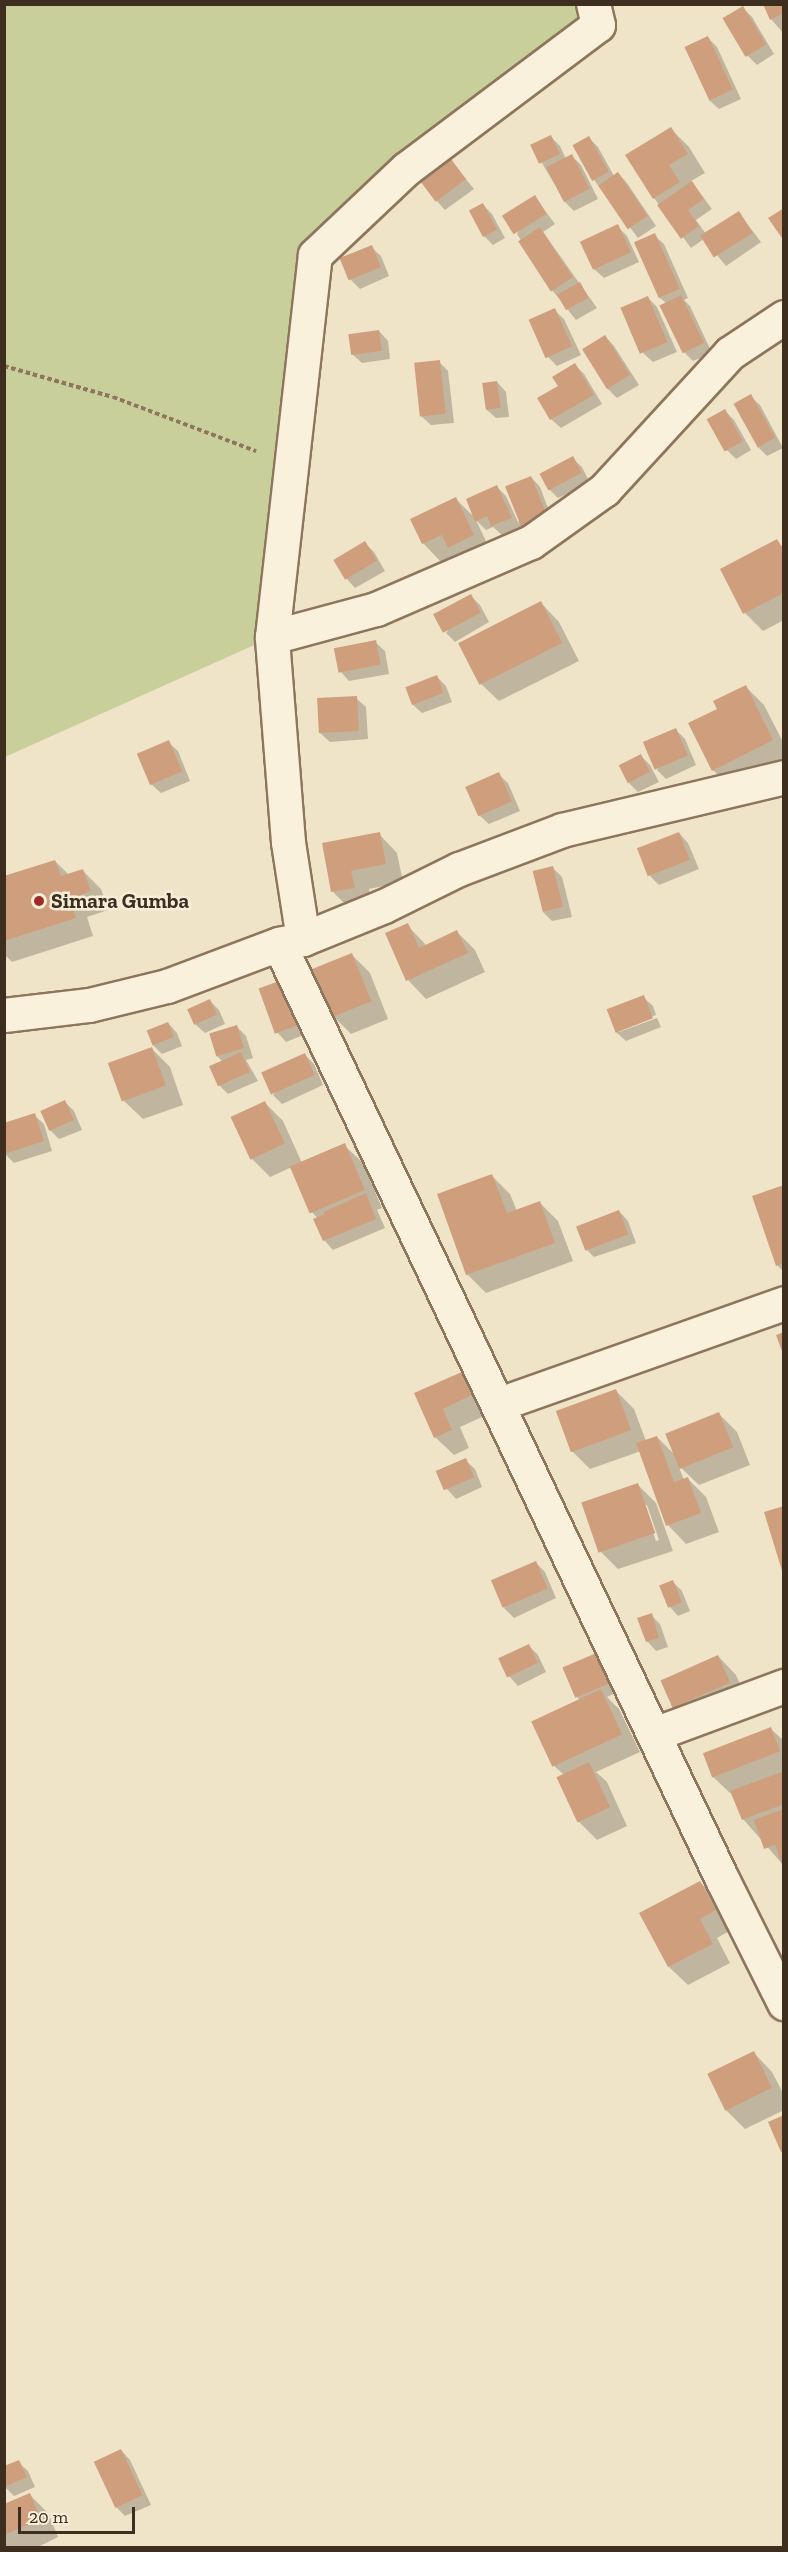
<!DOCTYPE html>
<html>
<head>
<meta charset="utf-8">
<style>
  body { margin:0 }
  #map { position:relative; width:788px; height:2552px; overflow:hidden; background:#f0e4c8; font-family:"Zilla Slab",serif }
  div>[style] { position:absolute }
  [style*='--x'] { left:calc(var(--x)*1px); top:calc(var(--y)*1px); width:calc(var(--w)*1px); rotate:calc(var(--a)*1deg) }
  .green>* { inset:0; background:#c9cf9b }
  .shadow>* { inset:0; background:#0003 }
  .building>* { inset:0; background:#cf9f7d; transform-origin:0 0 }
  .path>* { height:4px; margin-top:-2px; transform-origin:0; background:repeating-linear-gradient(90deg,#8d765c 0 4.5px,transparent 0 7.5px) }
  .roads { filter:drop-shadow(2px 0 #8d765c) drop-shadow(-2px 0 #8d765c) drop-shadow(0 2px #8d765c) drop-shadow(0 -2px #8d765c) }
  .minor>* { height:33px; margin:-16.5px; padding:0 16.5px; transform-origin:16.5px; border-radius:16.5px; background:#faf1dc }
  .dots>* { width:16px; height:16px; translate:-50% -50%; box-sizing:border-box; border:3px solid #f7eed8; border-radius:50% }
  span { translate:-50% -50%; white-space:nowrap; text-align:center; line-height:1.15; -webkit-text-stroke:5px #f7eed8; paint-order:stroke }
  .poi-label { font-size:21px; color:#3d2e20; font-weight:700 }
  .left { translate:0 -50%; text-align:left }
  .frame { position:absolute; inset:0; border:6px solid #3d2e20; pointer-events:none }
  .scale { position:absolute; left:18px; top:2507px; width:117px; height:27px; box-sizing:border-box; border:3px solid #3d2e20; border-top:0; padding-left:8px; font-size:18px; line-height:21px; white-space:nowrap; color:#3d2e20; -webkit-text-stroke:4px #f7eed8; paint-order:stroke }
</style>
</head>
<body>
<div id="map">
  <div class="green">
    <i style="clip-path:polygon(593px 4px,598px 25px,315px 255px,272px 637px,5px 757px,4px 5px)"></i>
  </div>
  <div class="shadow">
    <i style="clip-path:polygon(784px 4px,784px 34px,771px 19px)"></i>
    <i style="clip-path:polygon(743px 8px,752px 17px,774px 54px,757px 65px,748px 56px)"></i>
    <i style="clip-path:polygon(708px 38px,717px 47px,741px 99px,719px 109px,709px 100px)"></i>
    <i style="clip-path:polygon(670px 128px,689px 147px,705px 173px,691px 181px,712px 209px,696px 220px,706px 234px,739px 213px,761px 242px,726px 266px,704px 239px,691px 248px,654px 198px)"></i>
    <i style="clip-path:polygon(551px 137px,560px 146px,566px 159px,572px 156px,581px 165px,598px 199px,574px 211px,565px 202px,532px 146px)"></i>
    <i style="clip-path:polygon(589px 138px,598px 147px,614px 176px,618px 173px,627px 183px,656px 226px,638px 238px,594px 180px)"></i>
    <i style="clip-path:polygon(451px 161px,474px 189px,445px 210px,436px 200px)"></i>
    <i style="clip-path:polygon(535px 197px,555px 224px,543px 232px,597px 308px,576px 320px,552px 290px,517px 234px)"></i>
    <i style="clip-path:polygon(483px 205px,492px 214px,505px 238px,493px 245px,484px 236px)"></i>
    <i style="clip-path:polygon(617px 226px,627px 236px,639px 262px,604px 278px,594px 269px)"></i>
    <i style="clip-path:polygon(654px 235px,664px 244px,688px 298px,684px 300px,690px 306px,712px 353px,693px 361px,684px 352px,666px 303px,660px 298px)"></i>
    <i style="clip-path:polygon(371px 247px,381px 256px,389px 276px,360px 289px,350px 279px,342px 260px)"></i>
    <i style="clip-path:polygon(648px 298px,657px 307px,677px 352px,653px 362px,643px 353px)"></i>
    <i style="clip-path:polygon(554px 310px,564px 319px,581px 355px,557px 366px,548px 357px)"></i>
    <i style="clip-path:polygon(379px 331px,388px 341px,390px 359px,362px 363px,352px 354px)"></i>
    <i style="clip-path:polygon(605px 336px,614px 346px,639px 385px,617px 398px,608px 389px)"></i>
    <i style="clip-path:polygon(439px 362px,448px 371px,454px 423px,431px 425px,421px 416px)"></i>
    <i style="clip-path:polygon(575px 365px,584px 374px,602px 404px,561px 428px,551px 419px,560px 387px)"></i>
    <i style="clip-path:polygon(497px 382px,506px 392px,509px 417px,496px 418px,486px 409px)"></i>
    <i style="clip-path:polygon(750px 396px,760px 405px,783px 448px,767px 456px,758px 447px)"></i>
    <i style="clip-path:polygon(725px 411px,734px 420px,751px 450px,736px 459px,727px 450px)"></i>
    <i style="clip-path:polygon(572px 458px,582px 467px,590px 483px,558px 498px,549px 489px)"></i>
    <i style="clip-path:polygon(531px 477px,540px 487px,556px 529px,522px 526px,502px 535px,493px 527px,486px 530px,476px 520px,492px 554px,468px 565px,457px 554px,441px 562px,423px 543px,456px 499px,475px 518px,497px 487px,506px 496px,518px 522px,520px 521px)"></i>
    <i style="clip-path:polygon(776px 541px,784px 548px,784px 620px,763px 631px,745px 613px)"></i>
    <i style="clip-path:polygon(365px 543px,374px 552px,385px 571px,355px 588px,346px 578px)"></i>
    <i style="clip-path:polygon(471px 596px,480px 605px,489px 622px,455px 642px,446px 633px)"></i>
    <i style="clip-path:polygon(541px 603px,559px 622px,579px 661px,499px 701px,480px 683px)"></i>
    <i style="clip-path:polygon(375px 642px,385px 651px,389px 674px,349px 681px,340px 671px)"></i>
    <i style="clip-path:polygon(437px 677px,446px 686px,452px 702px,422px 713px,412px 704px)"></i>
    <i style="clip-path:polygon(746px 687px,764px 705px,784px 744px,784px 762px,731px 788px,713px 770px,719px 710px)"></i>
    <i style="clip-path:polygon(356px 698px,366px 707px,368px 739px,330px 742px,320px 733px)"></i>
    <i style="clip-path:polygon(676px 730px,685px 739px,696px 765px,666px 779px,657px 770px)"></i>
    <i style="clip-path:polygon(168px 742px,178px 751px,190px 781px,161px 793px,151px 784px,139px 753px)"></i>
    <i style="clip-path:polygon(641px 756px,650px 765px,659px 782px,638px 792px,629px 783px)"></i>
    <i style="clip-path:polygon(498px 774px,508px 783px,520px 811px,489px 824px,479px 815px)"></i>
    <i style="clip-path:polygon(679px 833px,688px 843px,699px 869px,659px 885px,650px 876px)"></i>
    <i style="clip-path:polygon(379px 834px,397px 853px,403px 882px,369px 889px,372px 906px,351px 910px,333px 892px)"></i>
    <i style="clip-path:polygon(55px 861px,69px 875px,83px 871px,101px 889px,108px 910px,87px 917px,93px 936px,12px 962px,4px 954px,4px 878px)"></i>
    <i style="clip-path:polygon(553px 868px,562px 877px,572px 917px,552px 921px,543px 912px)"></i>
    <i style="clip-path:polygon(407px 925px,427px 946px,457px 932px,475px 950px,485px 972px,426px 999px,408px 980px,387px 934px)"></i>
    <i style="clip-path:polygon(352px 955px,370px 973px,388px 1019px,351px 1034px,333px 1016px)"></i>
    <i style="clip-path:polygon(281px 982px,306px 1034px,286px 1042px,277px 1032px)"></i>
    <i style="clip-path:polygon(643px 997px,653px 1006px,656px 1015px,619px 1029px,619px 1032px,657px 1018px,661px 1027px,626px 1041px,616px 1032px,608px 1010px)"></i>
    <i style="clip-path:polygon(210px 1001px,219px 1010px,225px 1024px,205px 1033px,195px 1024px)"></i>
    <i style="clip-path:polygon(168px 1023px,177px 1033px,182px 1046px,162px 1054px,152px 1044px)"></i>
    <i style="clip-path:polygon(237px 1027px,246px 1036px,253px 1058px,246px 1060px,258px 1081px,228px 1094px,219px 1085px,223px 1062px,217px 1056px)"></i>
    <i style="clip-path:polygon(152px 1049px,170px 1067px,183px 1105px,143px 1119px,124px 1101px)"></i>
    <i style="clip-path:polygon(304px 1054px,314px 1064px,323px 1085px,282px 1104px,273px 1095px)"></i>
    <i style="clip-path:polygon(65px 1102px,74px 1111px,82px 1130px,59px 1139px,50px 1130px)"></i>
    <i style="clip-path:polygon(265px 1103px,283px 1121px,302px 1163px,344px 1145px,363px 1163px,382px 1208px,377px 1210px,385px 1228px,333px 1250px,324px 1240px,318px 1219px,312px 1212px,292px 1167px,270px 1177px,252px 1159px,233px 1118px)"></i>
    <i style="clip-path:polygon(34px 1115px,44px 1124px,52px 1151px,14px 1163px,5px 1154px)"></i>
    <i style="clip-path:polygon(492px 1176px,510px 1194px,517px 1211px,540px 1203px,558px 1221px,573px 1261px,486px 1293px,467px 1274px)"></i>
    <i style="clip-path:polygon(784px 1187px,784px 1272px,777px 1265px)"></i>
    <i style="clip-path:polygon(619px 1211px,628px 1221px,636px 1243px,594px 1257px,585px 1248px)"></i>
    <i style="clip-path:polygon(464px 1373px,491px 1413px,460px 1427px,469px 1448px,454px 1455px,435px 1437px,416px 1394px)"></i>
    <i style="clip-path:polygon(616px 1391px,634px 1409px,646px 1441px,657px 1437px,677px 1457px,718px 1413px,737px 1432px,750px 1465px,699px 1485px,678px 1465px,684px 1480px,688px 1479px,706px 1497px,719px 1532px,686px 1544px,668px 1525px,641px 1451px,590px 1469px,572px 1451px)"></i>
    <i style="clip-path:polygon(465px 1460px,475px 1469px,482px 1487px,456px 1499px,447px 1489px,438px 1471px)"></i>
    <i style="clip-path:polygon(evenodd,638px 1485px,656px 1503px,673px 1551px,618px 1569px,600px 1551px,638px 1485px,644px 1505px,647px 1505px,659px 1540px,656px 1541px,644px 1505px)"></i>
    <i style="clip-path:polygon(536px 1563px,545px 1572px,556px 1598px,514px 1618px,504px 1608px)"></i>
    <i style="clip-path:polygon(673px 1582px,682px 1591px,690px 1611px,678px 1616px,669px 1606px)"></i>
    <i style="clip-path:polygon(651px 1615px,660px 1624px,668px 1647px,656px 1651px,647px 1641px)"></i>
    <i style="clip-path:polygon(529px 1646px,538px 1655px,546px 1672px,518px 1686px,509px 1676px)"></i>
    <i style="clip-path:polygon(601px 1653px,622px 1690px,607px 1697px,619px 1709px,640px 1752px,596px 1772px,607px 1782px,627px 1826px,597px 1840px,578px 1821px,564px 1775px,553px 1765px,580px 1700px,577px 1697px)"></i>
    <i style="clip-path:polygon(718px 1656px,736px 1675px,747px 1701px,689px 1723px,671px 1705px)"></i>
    <i style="clip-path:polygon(771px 1729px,784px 1741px,784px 1866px,743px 1819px,732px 1792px,730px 1793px,711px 1775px)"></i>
    <i style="clip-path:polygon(700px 1882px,718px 1901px,733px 1929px,717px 1938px,730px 1963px,688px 1985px,669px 1967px,641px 1913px)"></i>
    <i style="clip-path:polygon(754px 2053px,772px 2072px,784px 2095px,784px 2110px,745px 2129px,726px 2110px)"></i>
    <i style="clip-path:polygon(121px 2450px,130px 2460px,151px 2505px,125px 2516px,116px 2507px)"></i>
    <i style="clip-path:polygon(18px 2462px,28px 2471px,35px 2487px,14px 2496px,4px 2486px)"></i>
    <i style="clip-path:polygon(29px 2494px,48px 2513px,58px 2537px,36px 2548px,4px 2548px,4px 2505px)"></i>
  </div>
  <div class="building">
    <i style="clip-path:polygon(763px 4px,784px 4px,784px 13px,770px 20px)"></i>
    <i style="left:743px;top:6px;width:45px;height:24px;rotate:59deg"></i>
    <i style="left:708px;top:36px;width:59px;height:26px;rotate:65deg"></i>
    <i style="clip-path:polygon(671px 127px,688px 154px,669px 165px,680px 182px,653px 199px,625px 155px)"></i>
    <i style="left:551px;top:135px;width:21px;height:23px;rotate:65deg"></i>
    <i style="left:589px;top:136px;width:41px;height:19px;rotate:61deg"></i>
    <i style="left:572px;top:154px;width:39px;height:29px;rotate:63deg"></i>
    <i style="left:451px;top:159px;width:25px;height:38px;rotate:53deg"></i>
    <i style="left:618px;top:172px;width:53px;height:24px;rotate:56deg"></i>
    <i style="clip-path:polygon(692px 181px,704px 199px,688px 210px,699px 226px,681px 239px,657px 205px)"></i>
    <i style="left:535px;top:195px;width:22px;height:39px;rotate:58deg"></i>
    <i style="left:483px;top:203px;width:30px;height:16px;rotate:62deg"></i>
    <i style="clip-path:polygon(784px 208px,784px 241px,768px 218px)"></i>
    <i style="left:739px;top:211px;width:26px;height:46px;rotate:58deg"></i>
    <i style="left:618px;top:224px;width:31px;height:42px;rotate:65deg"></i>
    <i style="left:540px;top:227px;width:60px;height:26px;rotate:57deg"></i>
    <i style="left:655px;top:233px;width:61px;height:23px;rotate:66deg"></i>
    <i style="left:372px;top:245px;width:24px;height:35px;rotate:68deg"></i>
    <i style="left:580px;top:282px;width:18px;height:26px;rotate:61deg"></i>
    <i style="left:681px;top:295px;width:53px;height:24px;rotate:64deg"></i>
    <i style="left:648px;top:296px;width:50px;height:30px;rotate:67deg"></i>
    <i style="left:555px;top:308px;width:42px;height:29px;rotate:66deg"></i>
    <i style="left:379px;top:330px;width:21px;height:31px;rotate:82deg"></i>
    <i style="left:605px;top:335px;width:47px;height:27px;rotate:58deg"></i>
    <i style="left:440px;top:360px;width:54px;height:26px;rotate:84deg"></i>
    <i style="clip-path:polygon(575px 363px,594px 395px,550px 420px,537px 398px,558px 386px,552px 377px)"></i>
    <i style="left:497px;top:381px;width:27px;height:15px;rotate:82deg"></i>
    <i style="left:751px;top:394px;width:50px;height:20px;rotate:61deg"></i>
    <i style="left:725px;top:409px;width:37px;height:21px;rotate:61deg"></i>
    <i style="left:573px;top:456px;width:19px;height:38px;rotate:62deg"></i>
    <i style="left:531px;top:476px;width:46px;height:28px;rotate:68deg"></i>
    <i style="clip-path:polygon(497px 485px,512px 518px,491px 526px,487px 516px,475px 522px,466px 499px)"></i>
    <i style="clip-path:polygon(456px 497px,474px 535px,448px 548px,442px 535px,422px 544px,410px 519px)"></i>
    <i style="clip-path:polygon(777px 539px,784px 551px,784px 593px,743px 614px,720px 569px)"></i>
    <i style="left:365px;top:541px;width:23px;height:37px;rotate:59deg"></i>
    <i style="left:471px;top:594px;width:21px;height:43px;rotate:62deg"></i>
    <i style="left:541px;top:601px;width:47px;height:93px;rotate:63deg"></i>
    <i style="left:376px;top:640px;width:25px;height:43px;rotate:79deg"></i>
    <i style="left:437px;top:675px;width:19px;height:34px;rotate:69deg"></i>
    <i style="clip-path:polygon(746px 685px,773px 740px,712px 771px,688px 723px,717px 709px,713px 701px)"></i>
    <i style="left:357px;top:696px;width:35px;height:40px;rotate:87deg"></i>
    <i style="left:676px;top:728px;width:30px;height:36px;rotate:67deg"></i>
    <i style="left:169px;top:740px;width:34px;height:35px;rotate:67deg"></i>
    <i style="left:641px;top:754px;width:20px;height:25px;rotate:63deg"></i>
    <i style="left:499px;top:772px;width:32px;height:37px;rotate:66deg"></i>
    <i style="clip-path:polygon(380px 832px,386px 864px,351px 871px,355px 888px,331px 892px,322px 843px)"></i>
    <i style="left:679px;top:832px;width:30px;height:45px;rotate:69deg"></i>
    <i style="clip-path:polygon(55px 860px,61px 876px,83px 869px,91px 891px,70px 899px,76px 918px,4px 941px,4px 876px)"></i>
    <i style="left:553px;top:866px;width:42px;height:21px;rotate:76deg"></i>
    <i style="clip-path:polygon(408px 923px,419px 948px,457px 930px,468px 953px,406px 981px,385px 933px)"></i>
    <i style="left:352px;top:953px;width:52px;height:43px;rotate:68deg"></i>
    <i style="left:282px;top:980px;width:48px;height:25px;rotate:70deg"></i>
    <i style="left:644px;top:995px;width:25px;height:40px;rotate:69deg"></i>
    <i style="left:210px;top:999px;width:17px;height:25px;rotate:66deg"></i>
    <i style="left:168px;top:1022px;width:16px;height:23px;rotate:68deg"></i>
    <i style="left:237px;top:1025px;width:24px;height:29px;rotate:73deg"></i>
    <i style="left:152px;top:1047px;width:41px;height:47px;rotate:70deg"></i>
    <i style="left:241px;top:1052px;width:22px;height:35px;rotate:66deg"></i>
    <i style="left:305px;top:1053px;width:24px;height:48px;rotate:66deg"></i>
    <i style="left:65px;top:1100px;width:22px;height:27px;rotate:66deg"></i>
    <i style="left:265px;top:1101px;width:47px;height:38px;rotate:65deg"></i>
    <i style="clip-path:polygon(35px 1113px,44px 1141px,4px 1154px,4px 1123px)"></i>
    <i style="left:345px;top:1143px;width:51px;height:60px;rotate:67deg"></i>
    <i style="clip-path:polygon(492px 1174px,507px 1213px,540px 1201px,555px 1243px,466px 1275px,437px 1194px)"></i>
    <i style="clip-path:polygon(784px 1185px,784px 1263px,776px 1266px,752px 1196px)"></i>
    <i style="clip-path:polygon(366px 1193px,376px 1219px,323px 1241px,313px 1219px,325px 1214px,323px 1212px)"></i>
    <i style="left:619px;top:1210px;width:26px;height:46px;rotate:69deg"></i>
    <i style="clip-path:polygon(784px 1332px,784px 1354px,783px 1354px,776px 1335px)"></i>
    <i style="clip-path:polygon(464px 1371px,474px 1394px,443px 1409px,452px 1430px,434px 1438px,414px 1393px)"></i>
    <i style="left:616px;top:1389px;width:44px;height:64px;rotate:70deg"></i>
    <i style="left:719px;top:1412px;width:38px;height:58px;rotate:68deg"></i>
    <i style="clip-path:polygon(657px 1436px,674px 1482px,688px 1477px,701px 1513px,666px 1526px,636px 1443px)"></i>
    <i style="left:466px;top:1458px;width:21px;height:33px;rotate:67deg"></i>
    <i style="left:638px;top:1483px;width:53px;height:60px;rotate:71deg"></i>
    <i style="clip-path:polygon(784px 1506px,784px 1573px,783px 1574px,764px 1512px)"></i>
    <i style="left:536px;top:1561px;width:30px;height:49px;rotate:67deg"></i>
    <i style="left:673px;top:1580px;width:24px;height:15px;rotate:68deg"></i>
    <i style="clip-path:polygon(652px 1613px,659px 1638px,646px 1642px,637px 1618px)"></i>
    <i style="left:529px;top:1644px;width:21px;height:34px;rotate:65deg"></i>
    <i style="left:601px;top:1651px;width:33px;height:42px;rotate:67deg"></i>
    <i style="left:718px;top:1655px;width:30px;height:63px;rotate:66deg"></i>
    <i style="left:601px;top:1689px;width:50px;height:77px;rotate:65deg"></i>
    <i style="left:771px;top:1727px;width:26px;height:73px;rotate:69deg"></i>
    <i style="left:589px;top:1762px;width:50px;height:36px;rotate:65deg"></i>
    <i style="clip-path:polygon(784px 1771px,784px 1804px,742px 1820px,730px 1791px)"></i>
    <i style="clip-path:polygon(784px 1809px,784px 1867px,783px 1867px,775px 1845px,764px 1849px,754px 1820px)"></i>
    <i style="clip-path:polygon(700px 1881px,716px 1910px,700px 1919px,713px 1944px,668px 1967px,639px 1913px)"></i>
    <i style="left:754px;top:2051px;width:41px;height:52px;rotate:64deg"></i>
    <i style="clip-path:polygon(784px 2115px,784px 2151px,781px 2152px,768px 2122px)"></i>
    <i style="left:121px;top:2449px;width:51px;height:30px;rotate:65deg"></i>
    <i style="clip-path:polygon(19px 2460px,27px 2477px,4px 2487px,4px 2466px)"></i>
    <i style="clip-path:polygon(30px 2493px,41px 2519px,4px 2535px,4px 2504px)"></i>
  </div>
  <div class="path">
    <i style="--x:4;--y:366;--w:113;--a:15.9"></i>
    <i style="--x:113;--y:397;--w:153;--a:20.7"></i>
  </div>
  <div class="roads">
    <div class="minor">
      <i style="--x:272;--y:637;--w:384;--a:-83.6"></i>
      <i style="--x:315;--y:255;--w:125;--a:-43.4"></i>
      <i style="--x:406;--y:169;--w:240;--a:-36.9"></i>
      <i style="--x:598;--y:25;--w:22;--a:-103"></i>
      <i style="--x:303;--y:939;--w:98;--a:-98.8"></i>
      <i style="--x:288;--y:842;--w:206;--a:-94.5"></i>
      <i style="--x:272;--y:637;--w:108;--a:-15.1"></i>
      <i style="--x:376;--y:609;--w:169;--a:-23.4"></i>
      <i style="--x:531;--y:542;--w:90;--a:-35.5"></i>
      <i style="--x:604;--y:490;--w:186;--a:-47.4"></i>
      <i style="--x:730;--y:353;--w:65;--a:-33.7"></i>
      <i style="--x:279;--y:944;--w:1035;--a:64.65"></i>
      <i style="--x:722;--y:1879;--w:139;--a:63.4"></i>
      <i style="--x:4;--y:1015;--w:86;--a:-6.7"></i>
      <i style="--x:89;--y:1005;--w:80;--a:-13.7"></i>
      <i style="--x:167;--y:986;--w:120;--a:-20.6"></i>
      <i style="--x:279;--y:944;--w:25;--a:-12"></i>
      <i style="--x:303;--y:939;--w:87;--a:-22.2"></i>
      <i style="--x:384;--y:906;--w:84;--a:-26.3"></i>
      <i style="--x:459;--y:869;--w:110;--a:-20.7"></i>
      <i style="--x:562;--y:830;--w:228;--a:-13.4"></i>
      <i style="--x:499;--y:1404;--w:302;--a:-19.5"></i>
      <i style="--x:654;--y:1734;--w:139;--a:-20.3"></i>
    </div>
  </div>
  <div class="dots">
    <i style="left:39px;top:901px;background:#9e2a2b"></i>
  </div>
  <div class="poi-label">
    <span class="left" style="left:51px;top:901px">Simara Gumba</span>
  </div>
  <div class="frame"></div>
  <div class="scale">20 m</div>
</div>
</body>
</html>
